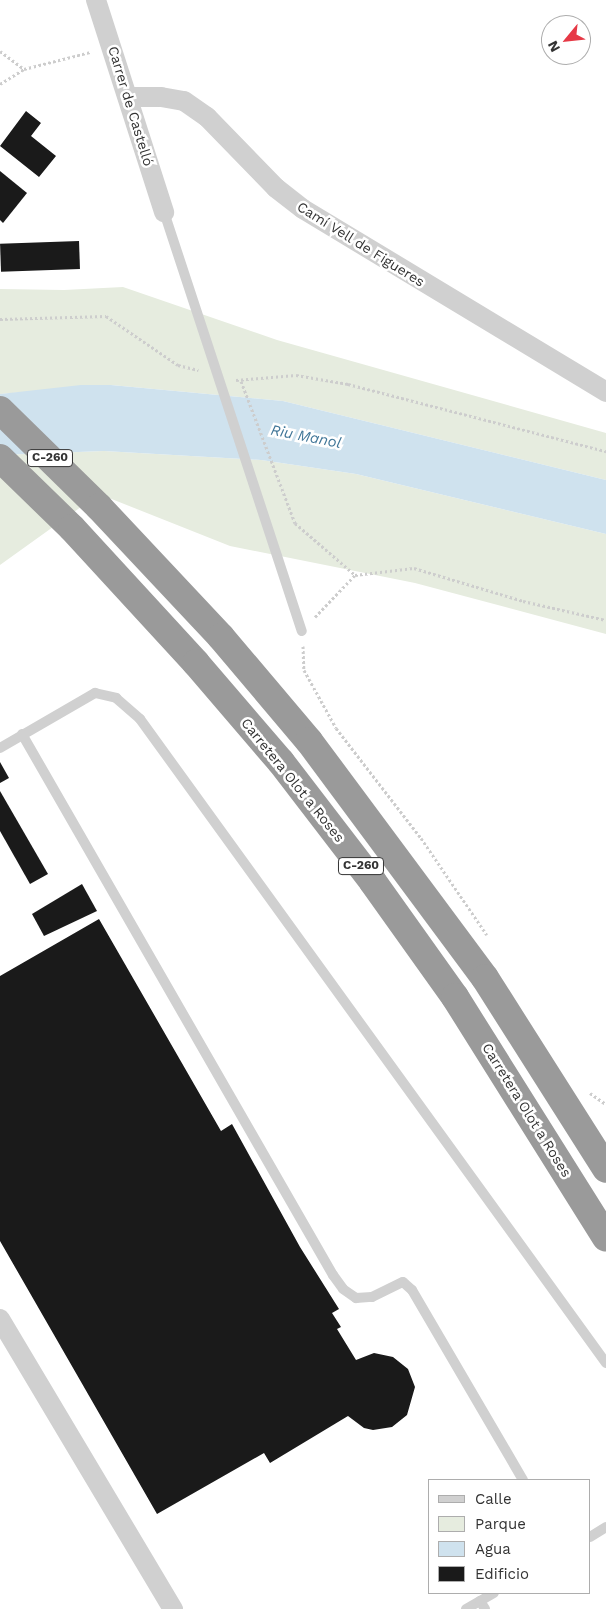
<!DOCTYPE html>
<html>
<head>
<meta charset="utf-8">
<style>
  body { margin:0 }
  #map { position:relative; width:606px; height:1609px; overflow:hidden; background:#fff; font-family:"Work Sans",sans-serif }
  div>[style] { position:absolute }
  [style*='--x'] { left:calc(var(--x)*1px); top:calc(var(--y)*1px); width:calc(var(--w)*1px); rotate:calc(var(--a)*1deg) }
  .green>* { inset:0; background:#e6ecdf }
  .water>* { inset:0; background:#cfe2ee }
  .building>* { inset:0; background:#1a1a1a; transform-origin:0 0 }
  .path>* { height:3px; margin-top:-1.5px; transform-origin:0; background:repeating-linear-gradient(90deg,#cdcdcd 0 2.5px,transparent 0 5px) }
  .lane>* { height:10px; margin:-5px; padding:0 5px; transform-origin:5px; border-radius:5px; background:#d0d0d0 }
  .street>* { height:20px; margin:-10px; padding:0 10px; transform-origin:10px; border-radius:10px; background:#d0d0d0 }
  .highway>* { height:28px; margin:-14px; padding:0 14px; transform-origin:14px; border-radius:14px; background:#9a9a9a }
  .lane-bridge>* { height:10px; margin:-5px; padding:0 5px; transform-origin:5px; border-radius:5px; background:#d0d0d0 }
  span { translate:-50% -50%; white-space:nowrap; text-align:center; line-height:1.15; -webkit-text-stroke:5px #fff; paint-order:stroke }
  .shield-label span { padding:1px 4px; background:#fff; border:1px solid; border-radius:4px; -webkit-text-stroke-width:0 }
  .shield-label { font-size:12px; color:#333; font-weight:700 }
  .street-label { font-size:14px; color:#333 }
  .water-label { font-size:15px; color:#3f7597; font-style:italic }
  .legend { position:absolute; left:428px; top:1479px; width:162px; height:115px; box-sizing:border-box; background:#fff; border:1px solid #adadad; margin:0; padding:6px 9px; list-style:none; font-size:15px; color:#333 }
  .legend li { display:flex; align-items:center; gap:10px; height:25px }
  .legend b { width:25px; border:1px solid #adadad }
  .north { position:absolute; left:541px; top:15px; width:50px; height:50px; box-sizing:border-box; background:#fff; border:1px solid #adadad; border-radius:50%; rotate:242deg; font-size:14px; font-weight:700; line-height:20px; text-align:center; color:#333 }
  .north::after { content:''; display:block; margin:auto; width:18px; height:22px; background:#e63946; clip-path:polygon(50% 0,100% 100%,50% 72%,0 100%) }
</style>
</head>
<body>
<div id="map">
  <div class="green">
    <i style="clip-path:polygon(123px 287px,277px 340px,606px 433px,606px 480px,283px 401px,111px 385px,0 394px,0 289px,64px 290px)"></i>
    <i style="clip-path:polygon(104px 451px,261px 460px,356px 474px,606px 534px,606px 634px,415px 583px,230px 546px,99px 494px,0 565px,0 455px)"></i>
  </div>
  <div class="water">
    <i style="clip-path:polygon(81px 385px,111px 385px,283px 401px,606px 480px,606px 534px,356px 474px,261px 460px,104px 451px,0 455px,0 394px)"></i>
  </div>
  <div class="building">
    <i style="clip-path:polygon(26px 111px,41px 123px,31px 136px,56px 156px,39px 177px,0 146px)"></i>
    <i style="clip-path:polygon(0 171px,27px 193px,3px 223px,0 220px)"></i>
    <i style="left:79px;top:241px;width:28px;height:79px;rotate:88deg"></i>
    <i style="clip-path:polygon(0 762px,9px 778px,0 783px)"></i>
    <i style="clip-path:polygon(0 791px,48px 874px,30px 884px,0 831px)"></i>
    <i style="clip-path:polygon(82px 884px,97px 911px,44px 936px,32px 914px)"></i>
    <i style="clip-path:polygon(99px 919px,221px 1131px,232px 1124px,300px 1247px,339px 1309px,332px 1313px,341px 1327px,337px 1329px,356px 1360px,374px 1353px,393px 1357px,408px 1369px,415px 1387px,407px 1415px,392px 1427px,373px 1430px,364px 1428px,348px 1416px,270px 1463px,264px 1453px,157px 1514px,0 1241px,0 976px)"></i>
  </div>
  <div class="path">
    <i style="--x:0;--y:51;--w:30;--a:37"></i>
    <i style="--x:0;--y:84;--w:28;--a:-32"></i>
    <i style="--x:24;--y:69;--w:68;--a:-14.4"></i>
    <i style="--x:0;--y:319;--w:106;--a:-1.6"></i>
    <i style="--x:106;--y:316;--w:87;--a:34.2"></i>
    <i style="--x:178;--y:365;--w:21;--a:14"></i>
    <i style="--x:236;--y:380;--w:60;--a:-4.8"></i>
    <i style="--x:296;--y:375;--w:53;--a:9.8"></i>
    <i style="--x:348;--y:384;--w:267;--a:14.6"></i>
    <i style="--x:241;--y:381;--w:152;--a:69.2"></i>
    <i style="--x:295;--y:523;--w:79;--a:40.9"></i>
    <i style="--x:315;--y:617;--w:58;--a:-46.4"></i>
    <i style="--x:355;--y:575;--w:59;--a:-6.8"></i>
    <i style="--x:414;--y:568;--w:114;--a:16.8"></i>
    <i style="--x:523;--y:601;--w:85;--a:12.9"></i>
    <i style="--x:303;--y:646;--w:24;--a:88"></i>
    <i style="--x:304;--y:670;--w:66;--a:61.1"></i>
    <i style="--x:336;--y:728;--w:139;--a:52.3"></i>
    <i style="--x:421;--y:838;--w:117;--a:55.8"></i>
    <i style="--x:590;--y:1093;--w:19;--a:35"></i>
  </div>
  <div class="lane">
    <i style="--x:22;--y:734;--w:624;--a:60.11"></i>
    <i style="--x:333;--y:1275;--w:17;--a:54"></i>
    <i style="--x:343;--y:1289;--w:16;--a:35"></i>
    <i style="--x:356;--y:1298;--w:16;--a:-4"></i>
    <i style="--x:372;--y:1297;--w:34;--a:-26"></i>
    <i style="--x:403;--y:1282;--w:12;--a:42"></i>
    <i style="--x:412;--y:1290;--w:220;--a:59.7"></i>
    <i style="--x:0;--y:748;--w:110;--a:-30.1"></i>
    <i style="--x:95;--y:693;--w:22;--a:13"></i>
    <i style="--x:116;--y:698;--w:32;--a:41"></i>
    <i style="--x:140;--y:719;--w:795;--a:54.11"></i>
    <i style="--x:590;--y:1537;--w:19;--a:-32"></i>
    <i style="--x:466;--y:1609;--w:16;--a:-30"></i>
    <i style="--x:485;--y:1609;--w:9;--a:-122"></i>
    <i style="--x:480;--y:1601;--w:16;--a:-30"></i>
  </div>
  <div class="street">
    <i style="--x:96;--y:0;--w:223;--a:72.2"></i>
    <i style="--x:128;--y:97;--w:33;--a:0"></i>
    <i style="--x:161;--y:97;--w:23;--a:10"></i>
    <i style="--x:184;--y:101;--w:28;--a:35"></i>
    <i style="--x:207;--y:117;--w:99;--a:45.8"></i>
    <i style="--x:276;--y:188;--w:34;--a:38"></i>
    <i style="--x:303;--y:209;--w:354;--a:31.1"></i>
    <i style="--x:0;--y:1319;--w:338;--a:59.2"></i>
  </div>
  <div class="highway">
    <i style="--x:0;--y:410;--w:139;--a:44.4"></i>
    <i style="--x:99;--y:507;--w:178;--a:46.8"></i>
    <i style="--x:221;--y:637;--w:136;--a:49.8"></i>
    <i style="--x:309;--y:741;--w:295;--a:53.4"></i>
    <i style="--x:485;--y:978;--w:226;--a:57.6"></i>
    <i style="--x:0;--y:458;--w:100;--a:44.2"></i>
    <i style="--x:72;--y:528;--w:183;--a:47.4"></i>
    <i style="--x:196;--y:663;--w:130;--a:49.4"></i>
    <i style="--x:281;--y:762;--w:151;--a:52.5"></i>
    <i style="--x:373;--y:882;--w:141;--a:54.5"></i>
    <i style="--x:455;--y:997;--w:284;--a:57.9"></i>
  </div>
  <div class="lane-bridge">
    <i style="--x:164;--y:212;--w:441;--a:71.8"></i>
  </div>
  <div class="shield-label">
    <span style="left:50px;top:458px">C-260</span>
    <span style="left:361px;top:866px">C-260</span>
  </div>
  <div class="street-label">
    <span style="left:131px;top:106px;rotate:73deg">Carrer de Castelló</span>
    <span style="left:361px;top:244px;rotate:32deg">Camí Vell de Figueres</span>
    <span style="left:293px;top:780px;rotate:51deg">Carretera Olot a Roses</span>
    <span style="left:527px;top:1110px;rotate:58deg">Carretera Olot a Roses</span>
  </div>
  <div class="water-label">
    <span style="left:306px;top:437px;rotate:11deg">Riu Manol</span>
  </div>
  <ul class="legend">
  <li><b style="height:6px;background:#d0d0d0"></b>Calle</li>
  <li><b style="height:14px;background:#e6ecdf"></b>Parque</li>
  <li><b style="height:14px;background:#cfe2ee"></b>Agua</li>
  <li><b style="height:14px;background:#1a1a1a"></b>Edificio</li>
  </ul>
  <div class="north">N</div>
</div>
</body>
</html>
